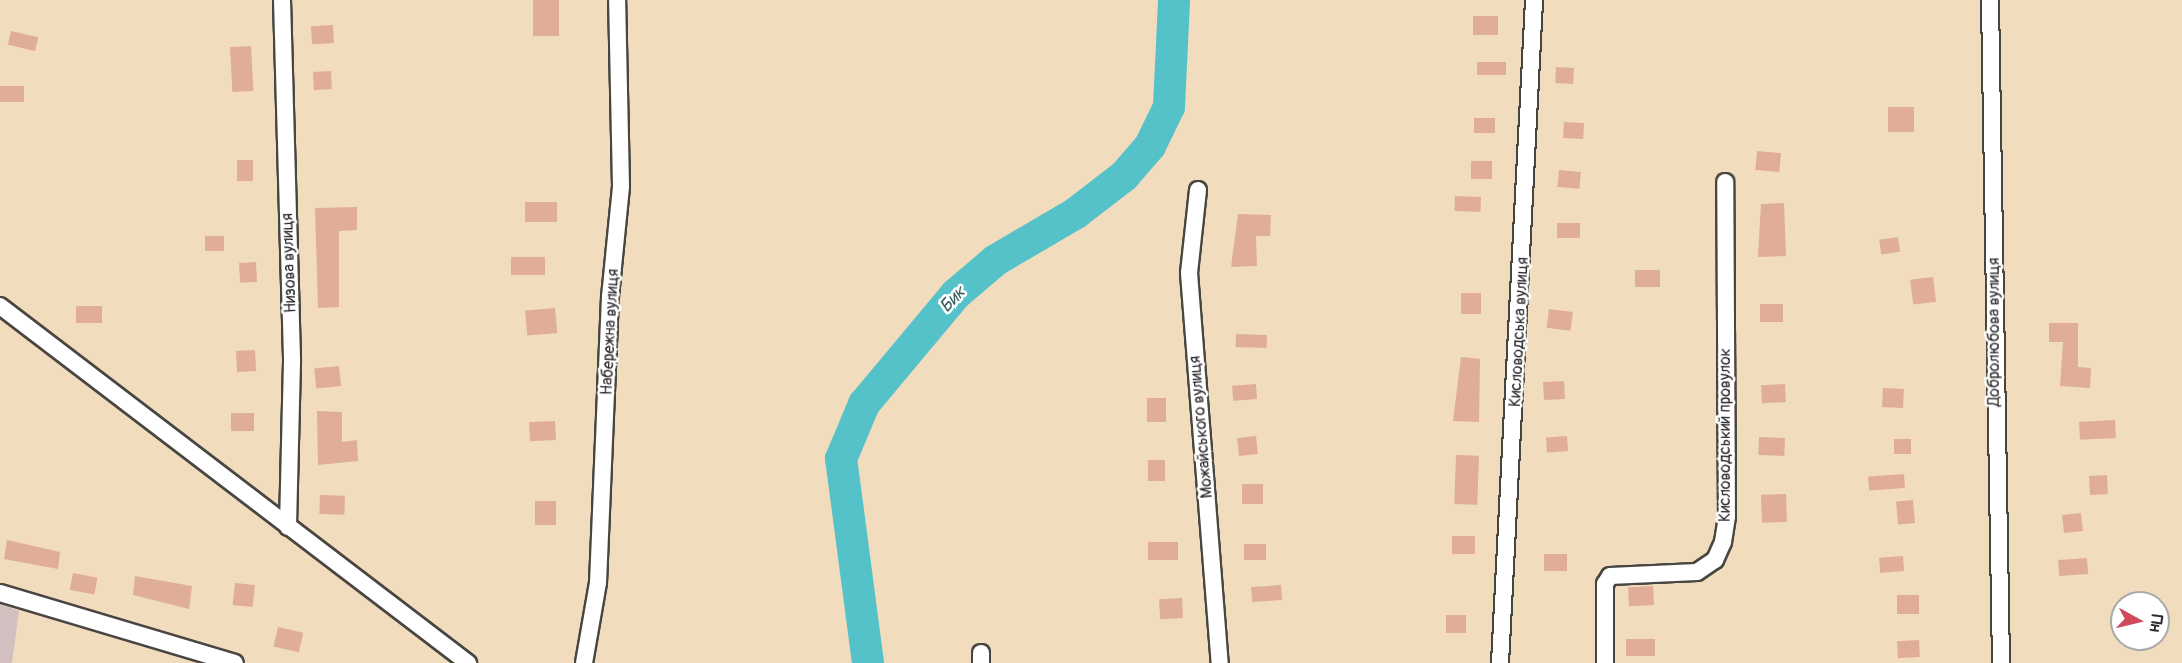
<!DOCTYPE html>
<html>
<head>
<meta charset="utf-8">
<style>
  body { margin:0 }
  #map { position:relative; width:2182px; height:663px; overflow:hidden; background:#f1ddbd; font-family:Pangolin,sans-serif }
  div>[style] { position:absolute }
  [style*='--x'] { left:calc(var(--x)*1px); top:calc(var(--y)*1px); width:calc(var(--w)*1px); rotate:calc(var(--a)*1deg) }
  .industrial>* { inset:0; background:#d2bfc0 }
  .river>* { height:32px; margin:-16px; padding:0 16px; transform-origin:16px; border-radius:16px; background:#54c2c8 }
  .building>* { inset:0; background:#e0ad96; transform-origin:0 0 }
  .roads { filter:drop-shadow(2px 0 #494641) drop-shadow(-2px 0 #494641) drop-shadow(0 2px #494641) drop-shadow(0 -2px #494641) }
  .minor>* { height:16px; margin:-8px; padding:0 8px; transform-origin:8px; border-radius:8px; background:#fff }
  span { translate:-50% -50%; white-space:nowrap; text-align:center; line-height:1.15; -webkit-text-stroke:5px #fff; paint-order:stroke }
  .street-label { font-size:16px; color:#2b2b2b }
  .water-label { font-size:18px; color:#396062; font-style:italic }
  .north { position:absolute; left:2110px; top:591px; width:60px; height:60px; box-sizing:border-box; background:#fff; border:2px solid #aaa; border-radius:50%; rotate:98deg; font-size:16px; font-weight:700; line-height:24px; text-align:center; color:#2b2b2b }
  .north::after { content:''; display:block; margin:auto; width:21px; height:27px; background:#d1495b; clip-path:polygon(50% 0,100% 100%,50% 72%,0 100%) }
</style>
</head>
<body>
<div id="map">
  <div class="industrial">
    <i style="clip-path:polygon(0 604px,19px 611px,12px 663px,0 663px)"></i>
  </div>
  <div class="river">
    <i style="--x:868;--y:663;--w:206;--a:-97.5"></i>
    <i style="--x:841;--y:459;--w:60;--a:-67.3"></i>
    <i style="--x:864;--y:404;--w:143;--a:-50.1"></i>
    <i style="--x:956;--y:294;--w:52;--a:-40.4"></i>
    <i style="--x:996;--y:260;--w:93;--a:-30.4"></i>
    <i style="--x:1076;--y:213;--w:61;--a:-37.6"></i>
    <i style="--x:1124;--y:176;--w:40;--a:-49"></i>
    <i style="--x:1150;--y:146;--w:43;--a:-64"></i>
    <i style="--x:1169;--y:107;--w:107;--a:-87.3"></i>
  </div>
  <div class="building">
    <i style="left:533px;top:0;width:26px;height:36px"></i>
    <i style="left:1473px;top:16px;width:25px;height:19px"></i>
    <i style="left:333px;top:25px;width:18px;height:22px;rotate:87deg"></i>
    <i style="left:11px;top:31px;width:28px;height:14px;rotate:13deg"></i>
    <i style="left:251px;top:46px;width:45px;height:21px;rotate:87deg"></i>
    <i style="left:1477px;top:62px;width:29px;height:13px"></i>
    <i style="left:1556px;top:67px;width:18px;height:16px;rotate:3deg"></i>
    <i style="left:331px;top:71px;width:18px;height:18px;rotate:87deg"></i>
    <i style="left:0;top:86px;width:24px;height:16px"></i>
    <i style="left:1888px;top:107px;width:26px;height:25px"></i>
    <i style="left:1474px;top:118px;width:21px;height:15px"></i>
    <i style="left:1564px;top:122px;width:20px;height:16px;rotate:3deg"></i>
    <i style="left:1757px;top:151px;width:24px;height:19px;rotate:5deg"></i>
    <i style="left:253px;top:160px;width:21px;height:16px;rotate:90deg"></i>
    <i style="left:1471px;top:161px;width:21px;height:18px"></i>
    <i style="left:1559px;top:170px;width:22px;height:17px;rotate:5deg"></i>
    <i style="left:1455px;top:196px;width:26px;height:15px;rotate:2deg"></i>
    <i style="left:557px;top:202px;width:20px;height:32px;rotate:90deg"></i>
    <i style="clip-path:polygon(1784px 203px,1786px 256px,1758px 257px,1761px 204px)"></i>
    <i style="clip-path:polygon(357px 207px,357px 230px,339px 231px,339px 307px,318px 308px,315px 208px)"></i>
    <i style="clip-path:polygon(1238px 214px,1271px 215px,1270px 236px,1256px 236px,1257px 266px,1231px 267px)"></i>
    <i style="left:1557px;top:223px;width:23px;height:15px"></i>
    <i style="left:205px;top:236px;width:19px;height:15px"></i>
    <i style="left:1898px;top:237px;width:15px;height:19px;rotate:82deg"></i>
    <i style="left:511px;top:257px;width:34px;height:18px"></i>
    <i style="left:256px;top:262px;width:20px;height:17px;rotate:87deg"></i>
    <i style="left:1635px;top:270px;width:25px;height:17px"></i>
    <i style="left:1933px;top:277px;width:25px;height:23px;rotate:83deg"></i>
    <i style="left:1461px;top:293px;width:20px;height:21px"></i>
    <i style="left:1760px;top:304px;width:23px;height:18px"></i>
    <i style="left:76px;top:306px;width:26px;height:17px"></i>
    <i style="left:555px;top:308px;width:25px;height:30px;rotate:85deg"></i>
    <i style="left:1549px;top:309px;width:24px;height:19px;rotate:7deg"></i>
    <i style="clip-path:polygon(2049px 323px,2078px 323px,2078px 367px,2091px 368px,2090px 388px,2060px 386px,2063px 342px,2049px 342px)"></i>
    <i style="left:1236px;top:334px;width:31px;height:13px;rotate:2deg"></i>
    <i style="left:255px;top:350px;width:21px;height:19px;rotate:87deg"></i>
    <i style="clip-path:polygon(1461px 357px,1480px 359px,1479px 422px,1453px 421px)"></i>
    <i style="left:339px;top:366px;width:20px;height:25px;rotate:84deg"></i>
    <i style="left:1564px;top:381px;width:18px;height:21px;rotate:87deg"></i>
    <i style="left:1256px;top:384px;width:15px;height:24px;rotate:86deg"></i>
    <i style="left:1785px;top:384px;width:18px;height:24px;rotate:87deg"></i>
    <i style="left:1883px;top:388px;width:21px;height:19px;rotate:3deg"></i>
    <i style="left:1147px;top:398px;width:19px;height:24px"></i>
    <i style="clip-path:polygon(317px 411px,342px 412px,342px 442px,357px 440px,358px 461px,318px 465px)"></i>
    <i style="left:231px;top:413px;width:23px;height:18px"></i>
    <i style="left:2115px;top:420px;width:18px;height:36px;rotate:87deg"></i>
    <i style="left:555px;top:421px;width:19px;height:26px;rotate:87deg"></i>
    <i style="left:1256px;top:436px;width:18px;height:19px;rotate:84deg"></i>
    <i style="left:1567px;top:436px;width:15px;height:21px;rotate:86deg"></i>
    <i style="left:1759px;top:437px;width:26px;height:18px;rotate:2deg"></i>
    <i style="left:1894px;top:439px;width:17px;height:15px"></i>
    <i style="left:1456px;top:455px;width:23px;height:49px;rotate:2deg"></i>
    <i style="left:1148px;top:460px;width:17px;height:21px"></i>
    <i style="left:1904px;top:474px;width:14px;height:36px;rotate:86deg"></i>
    <i style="left:2107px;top:475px;width:19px;height:18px;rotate:87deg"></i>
    <i style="left:1242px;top:484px;width:21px;height:20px"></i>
    <i style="left:1786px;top:494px;width:28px;height:25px;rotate:88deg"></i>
    <i style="left:320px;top:495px;width:25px;height:19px;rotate:2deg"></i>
    <i style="left:1913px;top:500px;width:23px;height:17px;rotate:85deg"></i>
    <i style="left:535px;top:501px;width:21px;height:24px"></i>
    <i style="left:2081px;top:513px;width:18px;height:19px;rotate:84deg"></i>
    <i style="left:1452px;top:536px;width:23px;height:18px"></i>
    <i style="clip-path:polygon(7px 540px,60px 552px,58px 569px,4px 559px)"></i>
    <i style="left:1178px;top:542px;width:18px;height:30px;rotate:90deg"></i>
    <i style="left:1244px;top:544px;width:22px;height:16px"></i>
    <i style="left:1544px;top:554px;width:23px;height:17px"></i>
    <i style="left:1903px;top:556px;width:15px;height:24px;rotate:86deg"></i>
    <i style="left:2087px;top:558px;width:16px;height:29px;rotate:86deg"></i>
    <i style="left:73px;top:573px;width:25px;height:17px;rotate:11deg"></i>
    <i style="clip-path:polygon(135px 576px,192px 586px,189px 609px,133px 595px)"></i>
    <i style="left:235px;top:583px;width:20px;height:22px;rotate:6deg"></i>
    <i style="left:1281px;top:585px;width:15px;height:30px;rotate:86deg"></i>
    <i style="left:1653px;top:586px;width:19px;height:25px;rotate:87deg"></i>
    <i style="left:1919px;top:595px;width:19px;height:22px;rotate:90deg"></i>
    <i style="left:1182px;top:598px;width:20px;height:23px;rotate:87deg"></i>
    <i style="left:1446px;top:615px;width:20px;height:18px"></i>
    <i style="left:278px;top:627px;width:26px;height:20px;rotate:13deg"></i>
    <i style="left:1626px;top:639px;width:29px;height:17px"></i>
    <i style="left:1919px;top:640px;width:17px;height:22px;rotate:87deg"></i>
  </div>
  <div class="roads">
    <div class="minor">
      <i style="--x:282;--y:0;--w:362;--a:88.4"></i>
      <i style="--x:292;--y:362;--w:165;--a:91.4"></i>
      <i style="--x:1990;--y:0;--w:663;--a:89.05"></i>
      <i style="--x:1198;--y:190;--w:83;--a:96.2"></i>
      <i style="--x:1189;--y:273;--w:391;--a:85.5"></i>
      <i style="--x:0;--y:306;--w:589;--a:37.34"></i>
      <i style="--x:0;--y:593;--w:245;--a:16.6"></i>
      <i style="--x:981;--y:653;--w:10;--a:90"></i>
      <i style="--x:584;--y:663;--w:81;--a:-80.1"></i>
      <i style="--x:598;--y:583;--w:286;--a:-87.6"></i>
      <i style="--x:610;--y:297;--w:112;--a:-84.3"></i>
      <i style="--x:621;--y:186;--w:186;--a:-91.2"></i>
      <i style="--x:1500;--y:663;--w:664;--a:-87.06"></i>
      <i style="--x:1605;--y:663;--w:79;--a:-90"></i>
      <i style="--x:1605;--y:584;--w:9;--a:-58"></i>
      <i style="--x:1610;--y:576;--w:87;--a:-2.6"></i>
      <i style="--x:1697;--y:572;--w:22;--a:-34"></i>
      <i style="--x:1715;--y:560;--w:20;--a:-66"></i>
      <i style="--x:1723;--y:542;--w:26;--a:-81"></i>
      <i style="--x:1727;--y:516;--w:334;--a:-90.3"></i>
    </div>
  </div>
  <div class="street-label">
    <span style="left:289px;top:263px;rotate:-92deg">Низова вулиця</span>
    <span style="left:610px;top:332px;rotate:-87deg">Набережна вулиця</span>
    <span style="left:1519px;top:332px;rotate:-87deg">Кисловодська вулиця</span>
    <span style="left:1994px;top:332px;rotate:-90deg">Добролюбова вулиця</span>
    <span style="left:1201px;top:427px;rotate:-95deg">Можайського вулиця</span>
    <span style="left:1725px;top:435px;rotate:-90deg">Кисловодський провулок</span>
  </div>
  <div class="water-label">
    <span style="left:953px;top:300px;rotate:-47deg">Бик</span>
  </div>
  <div class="north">Пн</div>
</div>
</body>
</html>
